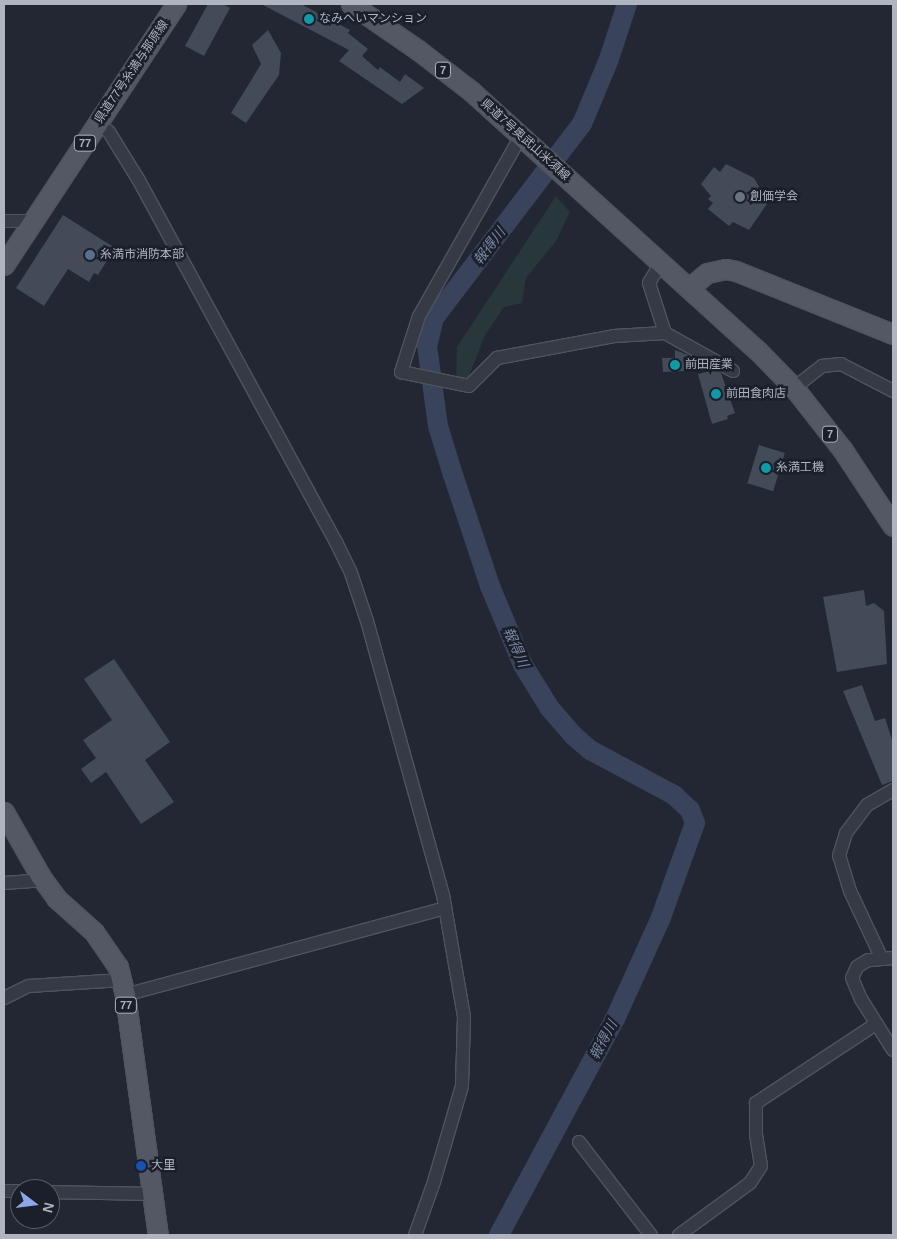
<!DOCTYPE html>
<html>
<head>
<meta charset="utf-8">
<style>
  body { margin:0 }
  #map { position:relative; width:897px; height:1239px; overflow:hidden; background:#222733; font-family:Arial,"Noto Sans JP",sans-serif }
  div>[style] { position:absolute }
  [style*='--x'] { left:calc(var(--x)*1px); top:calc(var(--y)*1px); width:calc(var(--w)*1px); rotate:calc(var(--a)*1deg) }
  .green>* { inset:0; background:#283739 }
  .river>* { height:20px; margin:-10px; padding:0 10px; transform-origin:10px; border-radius:10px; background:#39435b }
  .building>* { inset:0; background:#434a58; transform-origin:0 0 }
  .roads { filter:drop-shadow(1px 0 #4f545f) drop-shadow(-1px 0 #4f545f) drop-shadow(0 1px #4f545f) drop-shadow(0 -1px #4f545f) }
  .street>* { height:12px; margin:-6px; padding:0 6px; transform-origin:6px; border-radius:6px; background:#353a44 }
  .primary>* { height:19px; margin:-9.5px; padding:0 9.5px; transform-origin:9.5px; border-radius:9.5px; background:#535864 }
  .dots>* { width:14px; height:14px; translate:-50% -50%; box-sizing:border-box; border:2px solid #1a1f29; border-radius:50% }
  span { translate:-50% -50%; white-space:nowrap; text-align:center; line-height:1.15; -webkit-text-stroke:5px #1a1f29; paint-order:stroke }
  .shield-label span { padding:1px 4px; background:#1a1f29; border:1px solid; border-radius:4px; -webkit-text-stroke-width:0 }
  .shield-label { font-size:11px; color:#afb4c1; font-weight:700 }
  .poi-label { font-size:12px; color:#afb4c1 }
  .left { translate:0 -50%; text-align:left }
  .street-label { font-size:12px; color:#afb4c1 }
  .water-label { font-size:14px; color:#7b88a6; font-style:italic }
  .frame { position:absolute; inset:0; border:5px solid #afb4c1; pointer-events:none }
  .north { position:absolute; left:10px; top:1179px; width:50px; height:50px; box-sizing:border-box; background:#1a1f29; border:1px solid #565b66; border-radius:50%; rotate:105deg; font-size:14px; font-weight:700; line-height:20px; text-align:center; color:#afb4c1 }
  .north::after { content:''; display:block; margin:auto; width:18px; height:22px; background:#8ca6ea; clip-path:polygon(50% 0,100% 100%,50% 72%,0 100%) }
</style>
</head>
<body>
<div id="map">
  <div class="green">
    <i style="clip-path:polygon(556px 196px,570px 212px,556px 241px,526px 278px,522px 303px,504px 307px,485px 335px,468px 379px,456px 381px,457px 347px)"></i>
  </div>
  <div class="river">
    <i style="--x:499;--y:1235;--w:245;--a:-61.8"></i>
    <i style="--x:615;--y:1019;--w:109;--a:-65.6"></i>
    <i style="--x:660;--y:920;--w:103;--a:-70.2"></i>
    <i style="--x:695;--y:823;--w:14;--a:-111"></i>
    <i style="--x:690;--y:810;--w:22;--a:-137"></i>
    <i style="--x:674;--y:795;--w:95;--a:-151.8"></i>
    <i style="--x:590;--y:750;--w:23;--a:-139"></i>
    <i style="--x:573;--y:735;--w:37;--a:-131"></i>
    <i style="--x:549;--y:707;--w:49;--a:-121.8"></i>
    <i style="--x:523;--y:665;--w:86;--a:-112.7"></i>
    <i style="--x:490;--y:586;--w:117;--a:-108.4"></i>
    <i style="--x:453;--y:475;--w:51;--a:-107"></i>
    <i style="--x:438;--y:426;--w:81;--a:-97.8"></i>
    <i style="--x:427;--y:346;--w:29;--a:-76"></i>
    <i style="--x:434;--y:318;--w:244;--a:-52.7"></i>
    <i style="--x:582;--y:124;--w:70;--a:-67.4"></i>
    <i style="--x:609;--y:59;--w:58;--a:-71.9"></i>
  </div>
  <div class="building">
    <i style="clip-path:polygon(208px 4px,223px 4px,230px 8px,204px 56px,185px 46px)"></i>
    <i style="clip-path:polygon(261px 4px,301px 4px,350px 30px,348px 33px,368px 49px,362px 56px,378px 70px,380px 67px,400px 82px,405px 74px,424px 88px,402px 104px,339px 61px,349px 50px)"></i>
    <i style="clip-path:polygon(268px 30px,281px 53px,279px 75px,246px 123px,231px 113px,261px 64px,252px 45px)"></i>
    <i style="clip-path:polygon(726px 164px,754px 178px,761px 190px,771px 198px,749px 230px,733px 222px,729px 226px,708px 209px,713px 203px,708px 199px,711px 196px,701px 184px,714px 167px,720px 172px)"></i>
    <i style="clip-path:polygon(63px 215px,115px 248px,98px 275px,94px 273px,89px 282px,68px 269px,44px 306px,16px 288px)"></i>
    <i style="clip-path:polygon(675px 350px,688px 355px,689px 371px,663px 372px,662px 358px,675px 358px)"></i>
    <i style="clip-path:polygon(715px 370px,721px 373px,735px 413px,727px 416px,728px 419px,712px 424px,698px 374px)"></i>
    <i style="left:759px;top:445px;width:27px;height:40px;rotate:17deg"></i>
    <i style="clip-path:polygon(864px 590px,866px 606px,874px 603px,884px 611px,887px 664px,837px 672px,823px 597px)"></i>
    <i style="clip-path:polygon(114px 659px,170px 742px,145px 760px,174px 802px,141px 824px,106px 772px,91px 783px,81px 769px,96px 758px,83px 740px,112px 720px,84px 679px)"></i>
    <i style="clip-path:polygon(862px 685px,875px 721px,885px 718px,893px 743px,893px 781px,882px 785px,843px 691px)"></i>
  </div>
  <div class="roads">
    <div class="street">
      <i style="--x:98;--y:123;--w:14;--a:39"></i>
      <i style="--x:109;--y:132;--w:55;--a:58.3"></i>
      <i style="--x:138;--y:179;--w:413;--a:61.4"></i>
      <i style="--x:336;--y:542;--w:34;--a:64"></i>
      <i style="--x:351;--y:573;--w:51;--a:71.6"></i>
      <i style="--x:367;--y:621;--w:284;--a:74.5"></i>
      <i style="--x:443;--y:895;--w:124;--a:80.2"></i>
      <i style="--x:464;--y:1017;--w:69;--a:91.7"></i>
      <i style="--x:462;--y:1086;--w:100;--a:106.3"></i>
      <i style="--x:434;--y:1182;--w:56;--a:109.7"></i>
      <i style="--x:521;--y:136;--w:207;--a:119.5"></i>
      <i style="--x:419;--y:316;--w:59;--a:107.8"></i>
      <i style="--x:401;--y:372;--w:69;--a:11.6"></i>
      <i style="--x:469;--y:386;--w:40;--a:-45"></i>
      <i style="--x:497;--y:358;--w:119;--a:-10.6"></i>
      <i style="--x:614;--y:336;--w:51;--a:-3.4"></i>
      <i style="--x:4;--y:221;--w:29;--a:0"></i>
      <i style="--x:661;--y:263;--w:23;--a:121"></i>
      <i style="--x:649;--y:283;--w:52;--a:72.3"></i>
      <i style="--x:665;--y:333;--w:78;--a:29.2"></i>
      <i style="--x:794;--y:388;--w:36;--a:-38"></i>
      <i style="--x:822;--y:366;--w:19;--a:-6"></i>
      <i style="--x:841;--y:364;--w:59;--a:27.4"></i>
      <i style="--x:4;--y:883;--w:31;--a:-4"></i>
      <i style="--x:35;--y:881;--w:7;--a:-34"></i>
      <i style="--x:893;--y:958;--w:25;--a:175"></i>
      <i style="--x:868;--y:960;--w:13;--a:148"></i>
      <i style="--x:857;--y:967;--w:12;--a:114"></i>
      <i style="--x:852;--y:978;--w:23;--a:67"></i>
      <i style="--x:861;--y:999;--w:60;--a:57.9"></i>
      <i style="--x:882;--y:959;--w:75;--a:-115.2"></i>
      <i style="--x:850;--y:891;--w:37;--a:-107"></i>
      <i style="--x:839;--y:856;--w:24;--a:-73"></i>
      <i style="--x:846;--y:833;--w:35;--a:-53"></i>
      <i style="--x:867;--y:805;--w:30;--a:-30"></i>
      <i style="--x:125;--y:995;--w:332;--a:-15.2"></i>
      <i style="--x:4;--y:998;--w:28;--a:-26"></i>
      <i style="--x:29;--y:986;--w:93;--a:-3.7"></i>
      <i style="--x:579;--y:1142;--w:118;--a:52.3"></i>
      <i style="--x:4;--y:1191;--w:16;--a:0"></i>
      <i style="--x:50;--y:1192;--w:101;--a:1.1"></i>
      <i style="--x:679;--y:1235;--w:88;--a:-36.2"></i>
      <i style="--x:750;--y:1183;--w:20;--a:-57"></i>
      <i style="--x:761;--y:1166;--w:31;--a:-99"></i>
      <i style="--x:756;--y:1135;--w:32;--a:-90"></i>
      <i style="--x:756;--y:1103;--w:144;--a:-33.4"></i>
    </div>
    <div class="primary">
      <i style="--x:351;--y:4;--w:81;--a:34.5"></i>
      <i style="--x:418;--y:50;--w:67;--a:37.7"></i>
      <i style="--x:471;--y:91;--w:386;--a:42.2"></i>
      <i style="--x:757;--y:350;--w:53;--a:45.8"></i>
      <i style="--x:794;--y:388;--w:78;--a:51.8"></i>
      <i style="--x:842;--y:449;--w:92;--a:56.5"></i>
      <i style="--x:4;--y:265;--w:313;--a:-56.6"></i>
      <i style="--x:689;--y:288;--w:23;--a:-40"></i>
      <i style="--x:707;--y:273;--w:19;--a:-12"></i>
      <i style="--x:726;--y:269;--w:10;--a:11"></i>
      <i style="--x:736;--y:271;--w:169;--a:21.9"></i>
      <i style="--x:4;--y:812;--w:75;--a:60.4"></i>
      <i style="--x:41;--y:877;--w:26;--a:54"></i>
      <i style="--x:56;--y:898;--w:51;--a:41.8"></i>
      <i style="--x:94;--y:932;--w:42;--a:55.6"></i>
      <i style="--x:118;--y:967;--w:29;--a:76"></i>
      <i style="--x:125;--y:995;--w:242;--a:82.2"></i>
    </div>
  </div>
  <div class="dots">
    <i style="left:309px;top:19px;background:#0f9aa8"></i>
    <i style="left:740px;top:197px;background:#6b7280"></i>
    <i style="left:90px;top:255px;background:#5c6f8a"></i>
    <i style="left:675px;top:365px;background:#0f9aa8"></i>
    <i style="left:716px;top:394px;background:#0f9aa8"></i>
    <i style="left:766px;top:468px;background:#0f9aa8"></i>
    <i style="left:141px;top:1166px;background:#1a4fb4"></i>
  </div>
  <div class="shield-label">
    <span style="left:443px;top:70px">7</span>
    <span style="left:85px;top:143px">77</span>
    <span style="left:830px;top:434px">7</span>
    <span style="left:126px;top:1005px">77</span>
  </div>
  <div class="poi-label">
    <span class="left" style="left:319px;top:19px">なみへいマンション</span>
    <span class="left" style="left:750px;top:197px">創価学会</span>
    <span class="left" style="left:100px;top:255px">糸満市消防本部</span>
    <span class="left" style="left:685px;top:365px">前田産業</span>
    <span class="left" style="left:726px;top:394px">前田食肉店</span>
    <span class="left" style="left:776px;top:468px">糸満工機</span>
    <span class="left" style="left:151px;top:1166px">大里</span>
  </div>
  <div class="street-label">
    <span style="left:132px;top:72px;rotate:-56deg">県道77号糸満与那原線</span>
    <span style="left:525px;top:140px;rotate:42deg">県道7号奥武山米須線</span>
  </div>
  <div class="water-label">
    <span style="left:489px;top:246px;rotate:-53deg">報得川</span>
    <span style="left:516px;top:647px;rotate:66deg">報得川</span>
    <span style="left:603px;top:1040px;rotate:-62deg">報得川</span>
  </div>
  <div class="frame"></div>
  <div class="north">N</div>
</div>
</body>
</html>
